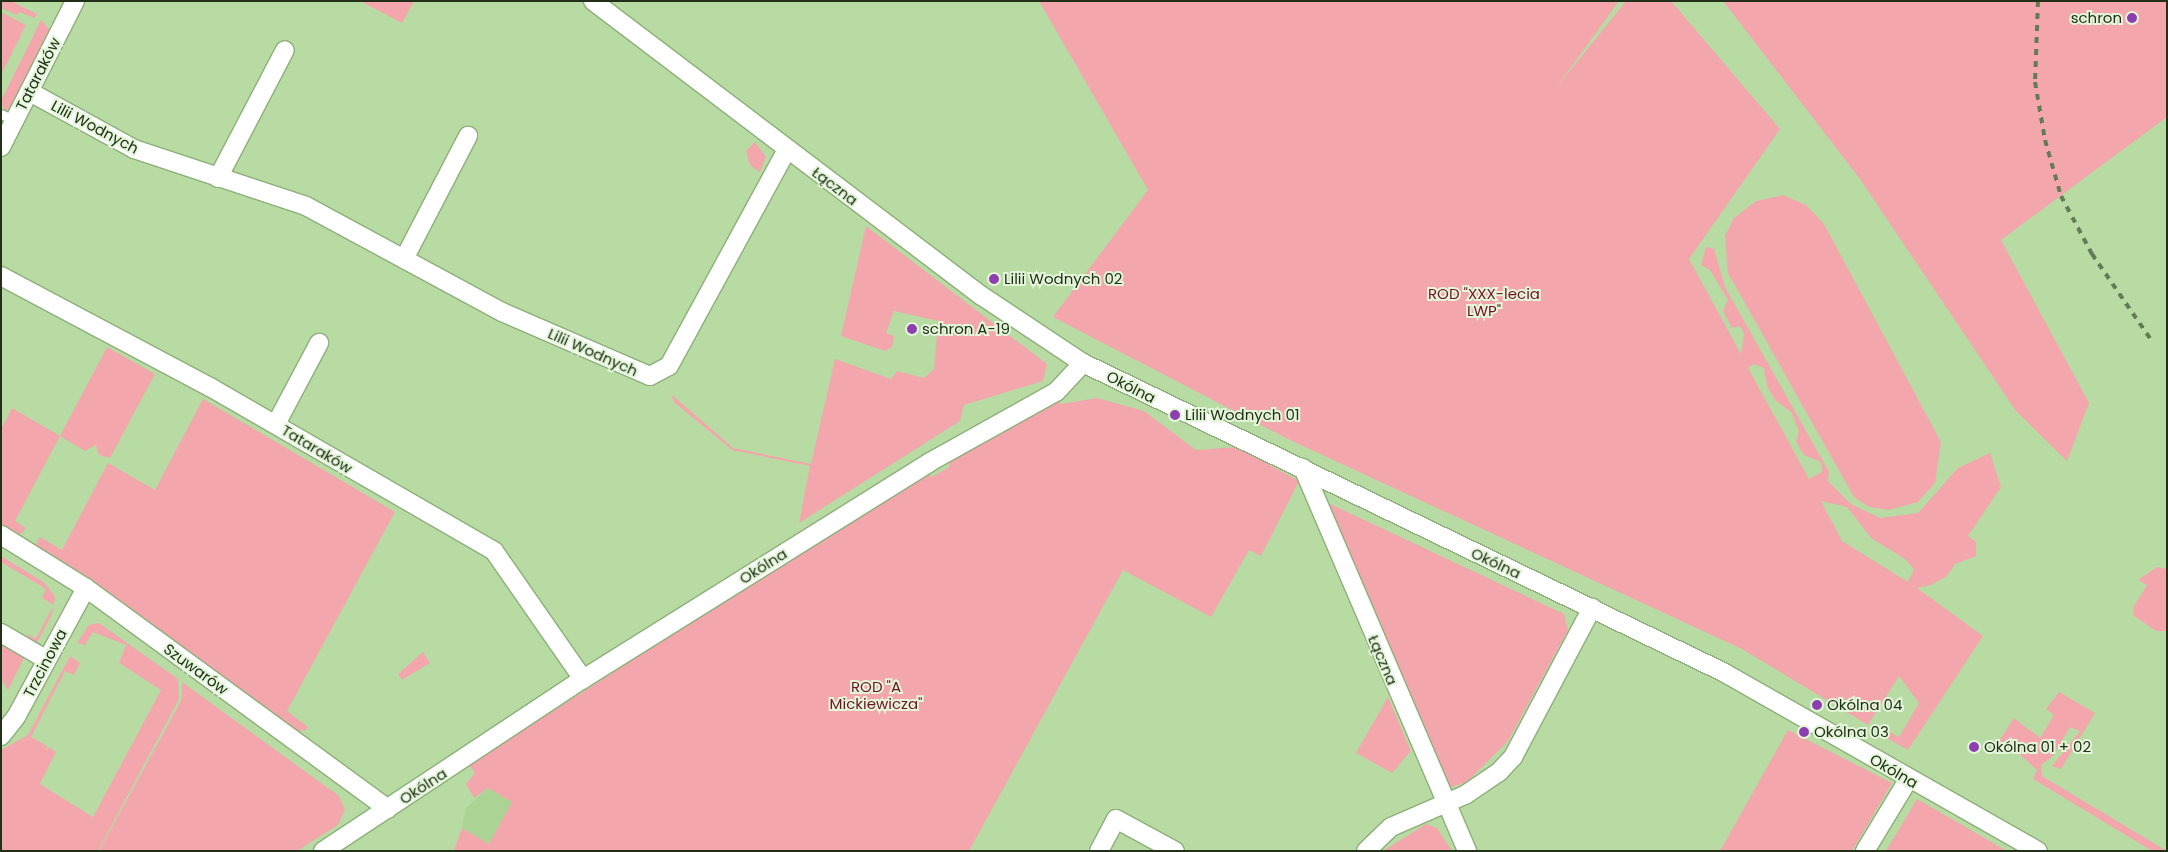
<!DOCTYPE html>
<html>
<head>
<meta charset="utf-8">
<style>
  body { margin:0 }
  #map { position:relative; width:2168px; height:852px; overflow:hidden; background:#b7dba3; font-family:Poppins,sans-serif }
  div>[style] { position:absolute }
  [style*='--x'] { left:calc(var(--x)*1px); top:calc(var(--y)*1px); width:calc(var(--w)*1px); rotate:calc(var(--a)*1deg) }
  .built>* { inset:0; background:#abd394 }
  .green>* { inset:0; background:#f3a7ac }
  .roads { filter:drop-shadow(1px 0 #8daf79) drop-shadow(-1px 0 #8daf79) drop-shadow(0 1px #8daf79) drop-shadow(0 -1px #8daf79) }
  .service>* { height:9px; margin:-4.5px; padding:0 4.5px; transform-origin:4.5px; border-radius:4.5px; background:#fff }
  .minor>* { height:18px; margin:-9px; padding:0 9px; transform-origin:9px; border-radius:9px; background:#fff }
  .rail>* { height:4px; margin-top:-2px; transform-origin:0; background:repeating-linear-gradient(90deg,#637b56 0 6px,transparent 0 12px) }
  .dots>* { width:14px; height:14px; translate:-50% -50%; box-sizing:border-box; border:2px solid #e3f6d9; border-radius:50% }
  span { translate:-50% -50%; white-space:nowrap; text-align:center; line-height:1.15; -webkit-text-stroke:4px #e3f6d9; paint-order:stroke }
  .poi-label { font-size:15px; color:#222f19 }
  .right { translate:-100% -50%; text-align:right }
  .left { translate:0 -50%; text-align:left }
  .street-label { font-size:15px; color:#222f19 }
  .park-label { font-size:15px; color:#701127 }
  .frame { position:absolute; inset:0; border:2px solid #222f19; pointer-events:none }
</style>
</head>
<body>
<div id="map">
  <div class="built">
    <i style="clip-path:polygon(488px 788px,512px 802px,489px 844px,462px 828px,466px 808px)"></i>
  </div>
  <div class="green">
    <i style="clip-path:polygon(1px 1px,11px 1px,37px 14px,35px 18px,19px 12px,17px 15px,1px 8px)"></i>
    <i style="clip-path:polygon(360px 1px,414px 1px,402px 23px)"></i>
    <i style="clip-path:polygon(evenodd,1039px 1px,1619px 1px,1556px 88px,1626px 1px,1671px 1px,1780px 129px,1689px 259px,1741px 354px,1744px 333px,1740px 326px,1732px 328px,1723px 311px,1728px 300px,1710px 270px,1701px 265px,1706px 247px,1714px 249px,1725px 287px,1829px 472px,1828px 481px,1851px 504px,1880px 518px,1918px 513px,1958px 468px,1990px 453px,2001px 487px,1968px 536px,1976px 542px,1976px 556px,1955px 564px,1947px 576px,1931px 585px,1917px 588px,1983px 636px,1908px 750px,1883px 736px,1886px 730px,1899px 737px,1919px 703px,1899px 676px,1868px 725px,1742px 649px,1290px 440px,1053px 317px,1148px 190px,1039px 1px,1754px 364px,1764px 368px,1767px 386px,1775px 400px,1791px 412px,1799px 431px,1796px 442px,1804px 455px,1821px 462px,1822px 472px,1809px 479px,1748px 368px,1754px 364px,1039px 1px,1821px 501px,1847px 507px,1871px 538px,1905px 559px,1914px 569px,1908px 582px,1842px 541px,1821px 501px)"></i>
    <i style="clip-path:polygon(1723px 1px,2167px 1px,2167px 117px,2001px 240px,2089px 403px,2067px 461px,2016px 411px,1860px 179px)"></i>
    <i style="clip-path:polygon(1px 12px,26px 25px,1px 75px)"></i>
    <i style="clip-path:polygon(41px 20px,50px 30px,11px 110px,5px 111px,1px 101px)"></i>
    <i style="clip-path:polygon(755px 142px,766px 157px,760px 172px,750px 165px,746px 151px)"></i>
    <i style="clip-path:polygon(1783px 195px,1806px 205px,1824px 224px,1941px 442px,1935px 483px,1918px 502px,1889px 510px,1869px 507px,1854px 497px,1728px 273px,1725px 236px,1734px 218px,1756px 201px)"></i>
    <i style="clip-path:polygon(866px 226px,1047px 364px,1043px 381px,964px 405px,960px 421px,799px 523px,810px 466px,732px 450px,674px 402px,671px 394px,733px 448px,811px 464px,835px 359px,891px 379px,897px 371px,924px 378px,934px 369px,938px 321px,894px 311px,886px 333px,894px 336px,892px 347px,885px 351px,841px 336px)"></i>
    <i style="clip-path:polygon(107px 347px,155px 374px,110px 458px,99px 455px,96px 445px,85px 451px,60px 436px,15px 521px,26px 528px,19px 536px,1px 525px,1px 429px,12px 408px,60px 436px)"></i>
    <i style="clip-path:polygon(1097px 398px,1144px 411px,1196px 450px,1237px 447px,1299px 481px,1261px 556px,1249px 550px,1211px 617px,1123px 570px,969px 851px,454px 850px,462px 828px,489px 844px,512px 802px,488px 788px,474px 798px,466px 784px,475px 773px,469px 765px,926px 472px,932px 477px,949px 467px,952px 457px,1058px 400px,1062px 404px)"></i>
    <i style="clip-path:polygon(203px 399px,395px 512px,287px 711px,308px 727px,306px 730px,297px 731px,35px 546px,40px 537px,62px 550px,108px 463px,155px 490px)"></i>
    <i style="clip-path:polygon(1326px 502px,1564px 614px,1568px 630px,1508px 741px,1467px 782px,1449px 788px)"></i>
    <i style="clip-path:polygon(1px 556px,45px 583px,55px 597px,52px 614px,37px 643px,25px 634px,36px 638px,54px 605px,42px 598px,46px 589px,1px 562px)"></i>
    <i style="clip-path:polygon(2157px 567px,2167px 569px,2166px 631px,2156px 631px,2134px 616px,2133px 608px,2147px 585px,2138px 580px)"></i>
    <i style="clip-path:polygon(99px 623px,178px 679px,179px 699px,98px 851px,1px 851px,1px 750px,28px 735px,70px 656px,80px 663px,74px 675px,65px 671px,31px 737px,47px 746px,46px 750px,49px 747px,56px 752px,40px 784px,93px 817px,161px 690px,119px 663px,126px 645px,93px 632px,85px 645px,77px 643px,89px 625px)"></i>
    <i style="clip-path:polygon(1px 645px,24px 658px,8px 690px,1px 679px)"></i>
    <i style="clip-path:polygon(423px 652px,430px 663px,402px 680px,398px 674px)"></i>
    <i style="clip-path:polygon(182px 682px,339px 796px,345px 810px,338px 825px,297px 851px,99px 851px,182px 699px)"></i>
    <i style="clip-path:polygon(2059px 692px,2095px 713px,2061px 769px,2052px 766px,2080px 731px,2070px 727px,2052px 757px,2041px 765px,2042px 776px,2167px 851px,2152px 851px,2033px 779px,2037px 770px,2018px 753px,2024px 744px,2015px 752px,1998px 743px,2014px 718px,2040px 738px,2054px 715px,2046px 709px)"></i>
    <i style="clip-path:polygon(1388px 697px,1411px 751px,1392px 773px,1356px 753px)"></i>
    <i style="clip-path:polygon(1788px 730px,1892px 783px,1852px 851px,1720px 851px)"></i>
    <i style="clip-path:polygon(1917px 799px,2007px 851px,1886px 851px)"></i>
    <i style="clip-path:polygon(1426px 824px,1437px 828px,1452px 851px,1383px 851px)"></i>
  </div>
  <div class="roads">
    <div class="service">
      <i style="--x:1;--y:114;--w:14;--a:25"></i>
    </div>
    <div class="minor">
      <i style="--x:593;--y:1;--w:488;--a:37.2"></i>
      <i style="--x:982;--y:296;--w:121;--a:33.6"></i>
      <i style="--x:1083;--y:363;--w:711;--a:25.77"></i>
      <i style="--x:1723;--y:672;--w:362;--a:29.6"></i>
      <i style="--x:30;--y:92;--w:119;--a:28.7"></i>
      <i style="--x:134;--y:149;--w:181;--a:18.3"></i>
      <i style="--x:306;--y:206;--w:223;--a:28.4"></i>
      <i style="--x:502;--y:312;--w:161;--a:23.4"></i>
      <i style="--x:650;--y:376;--w:21;--a:-28"></i>
      <i style="--x:669;--y:366;--w:246;--a:-61.4"></i>
      <i style="--x:1;--y:147;--w:164;--a:-63.1"></i>
      <i style="--x:218;--y:178;--w:144;--a:-62.4"></i>
      <i style="--x:404;--y:259;--w:139;--a:-62.5"></i>
      <i style="--x:1;--y:276;--w:237;--a:28"></i>
      <i style="--x:210;--y:387;--w:328;--a:30"></i>
      <i style="--x:494;--y:551;--w:156;--a:55.2"></i>
      <i style="--x:276;--y:424;--w:92;--a:-62"></i>
      <i style="--x:1303;--y:468;--w:417;--a:66.8"></i>
      <i style="--x:1;--y:535;--w:100;--a:31.9"></i>
      <i style="--x:86;--y:588;--w:374;--a:36.2"></i>
      <i style="--x:1;--y:633;--w:53;--a:30.4"></i>
      <i style="--x:1;--y:736;--w:24;--a:-52"></i>
      <i style="--x:16;--y:717;--w:147;--a:-61.5"></i>
      <i style="--x:323;--y:851;--w:312;--a:-33.5"></i>
      <i style="--x:583;--y:679;--w:409;--a:-32"></i>
      <i style="--x:930;--y:462;--w:144;--a:-29.1"></i>
      <i style="--x:1056;--y:392;--w:40;--a:-47"></i>
      <i style="--x:1099;--y:851;--w:36;--a:-62"></i>
      <i style="--x:1116;--y:819;--w:67;--a:28.5"></i>
      <i style="--x:1366;--y:851;--w:35;--a:-44"></i>
      <i style="--x:1391;--y:827;--w:81;--a:-23.4"></i>
      <i style="--x:1465;--y:795;--w:41;--a:-34.1"></i>
      <i style="--x:1499;--y:772;--w:21;--a:-47"></i>
      <i style="--x:1513;--y:757;--w:169;--a:-62.1"></i>
      <i style="--x:1865;--y:851;--w:83;--a:-58.8"></i>
    </div>
  </div>
  <div class="rail">
    <i style="--x:2038;--y:1;--w:81;--a:92.1"></i>
    <i style="--x:2035;--y:82;--w:59;--a:80.2"></i>
    <i style="--x:2045;--y:140;--w:58;--a:74.1"></i>
    <i style="--x:2061;--y:196;--w:66;--a:61.9"></i>
    <i style="--x:2092;--y:254;--w:104;--a:55.5"></i>
  </div>
  <div class="dots">
    <i style="left:2132px;top:18px;background:#8d3eaf"></i>
    <i style="left:994px;top:279px;background:#8d3eaf"></i>
    <i style="left:912px;top:329px;background:#8d3eaf"></i>
    <i style="left:1175px;top:415px;background:#8d3eaf"></i>
    <i style="left:1817px;top:705px;background:#8d3eaf"></i>
    <i style="left:1804px;top:732px;background:#8d3eaf"></i>
    <i style="left:1974px;top:747px;background:#8d3eaf"></i>
  </div>
  <div class="poi-label">
    <span class="right" style="left:2122px;top:18px">schron</span>
    <span class="left" style="left:1004px;top:279px">Lilii Wodnych 02</span>
    <span class="left" style="left:922px;top:329px">schron A-19</span>
    <span class="left" style="left:1185px;top:415px">Lilii Wodnych 01</span>
    <span class="left" style="left:1827px;top:705px">Okólna 04</span>
    <span class="left" style="left:1814px;top:732px">Okólna 03</span>
    <span class="left" style="left:1984px;top:747px">Okólna 01 + 02</span>
  </div>
  <div class="street-label">
    <span style="left:38px;top:74px;rotate:-63deg">Tataraków</span>
    <span style="left:95px;top:127px;rotate:28deg">Lilii Wodnych</span>
    <span style="left:835px;top:186px;rotate:37deg">Łączna</span>
    <span style="left:593px;top:352px;rotate:24deg">Lilii Wodnych</span>
    <span style="left:1131px;top:387px;rotate:27deg">Okólna</span>
    <span style="left:317px;top:449px;rotate:31deg">Tataraków</span>
    <span style="left:1496px;top:563px;rotate:25deg">Okólna</span>
    <span style="left:763px;top:566px;rotate:-32deg">Okólna</span>
    <span style="left:1383px;top:660px;rotate:67deg">Łączna</span>
    <span style="left:45px;top:663px;rotate:-62deg">Trzcinowa</span>
    <span style="left:196px;top:669px;rotate:36deg">Szuwarów</span>
    <span style="left:1894px;top:771px;rotate:30deg">Okólna</span>
    <span style="left:423px;top:786px;rotate:-33deg">Okólna</span>
  </div>
  <div class="park-label">
    <span style="left:1484px;top:302px">ROD "XXX-lecia<br>LWP"</span>
    <span style="left:876px;top:695px">ROD "A<br>Mickiewicza"</span>
  </div>
  <div class="frame"></div>
</div>
</body>
</html>
